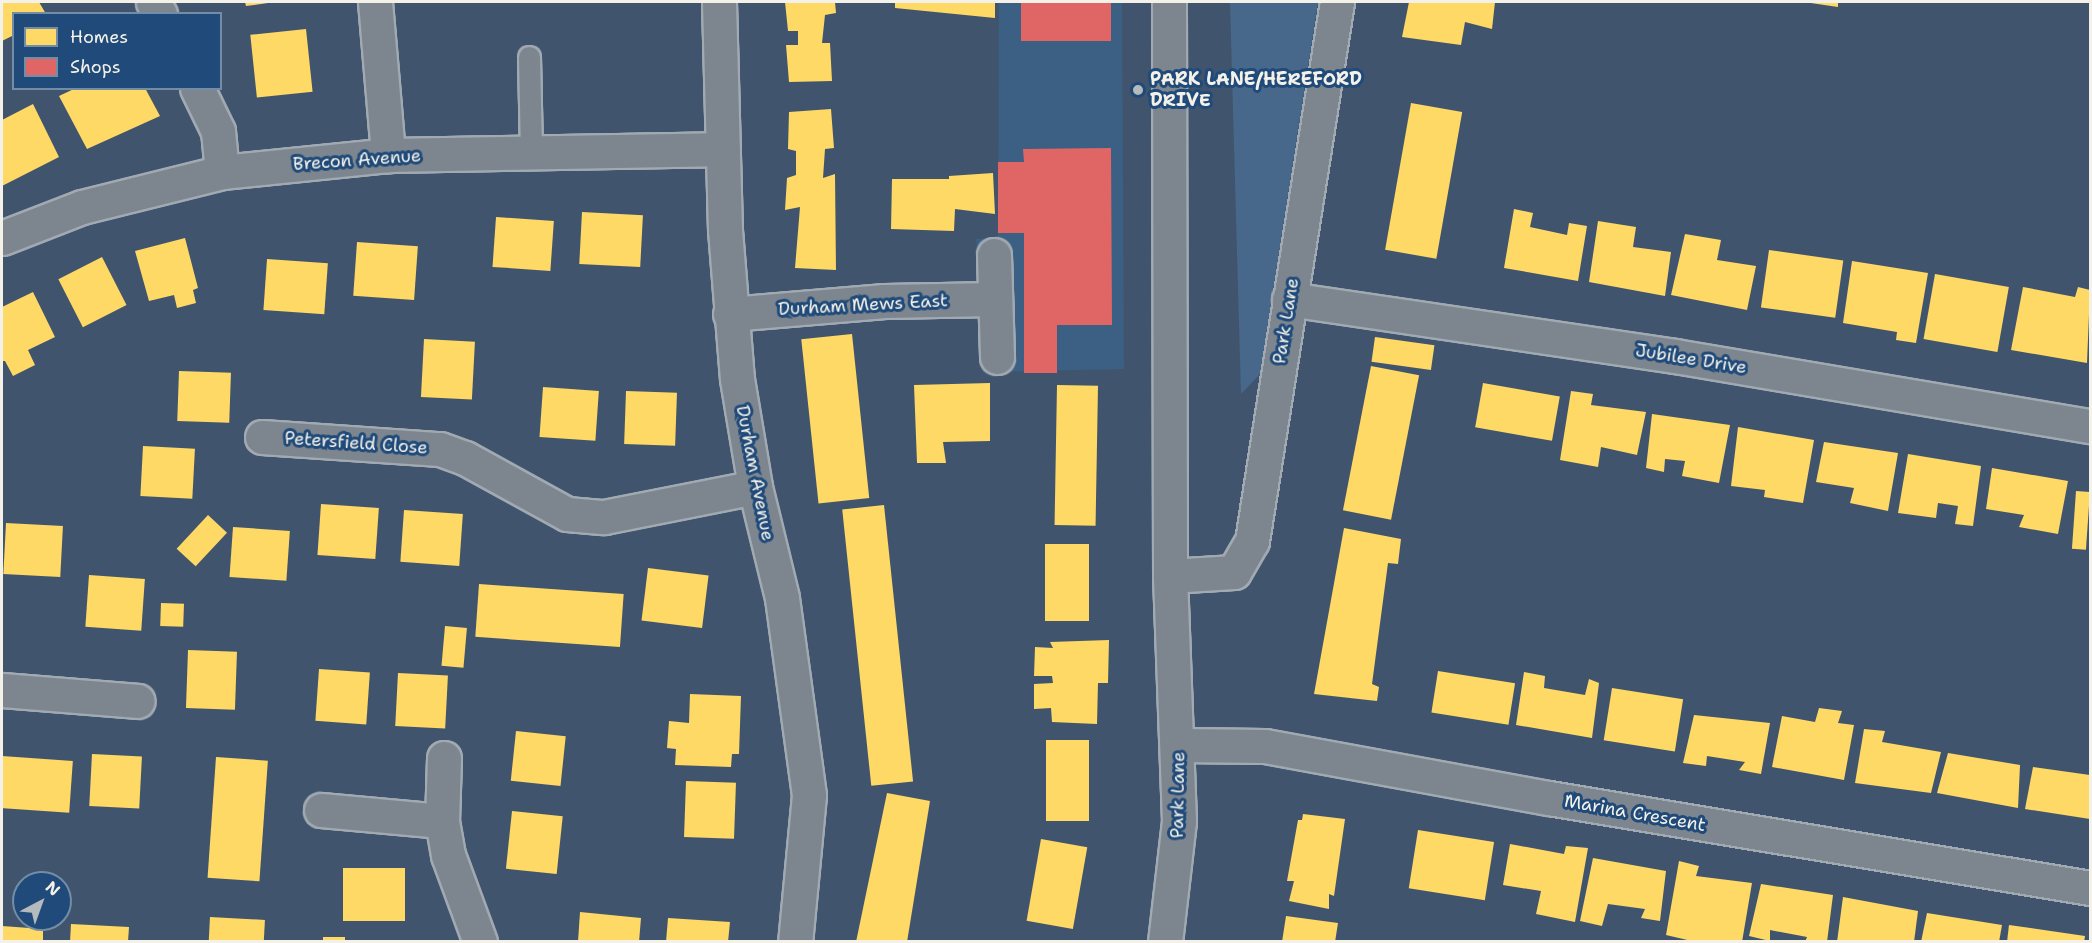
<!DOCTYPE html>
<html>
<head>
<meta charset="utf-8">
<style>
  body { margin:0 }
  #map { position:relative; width:2092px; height:943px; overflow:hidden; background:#40556d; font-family:"Shantell Sans",sans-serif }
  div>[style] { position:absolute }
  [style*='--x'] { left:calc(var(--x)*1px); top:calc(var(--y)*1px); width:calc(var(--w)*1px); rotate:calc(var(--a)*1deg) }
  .built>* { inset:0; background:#3c5f84 }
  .green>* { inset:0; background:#48688b }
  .homes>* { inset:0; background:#ffd966; transform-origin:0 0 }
  .shops>* { inset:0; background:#e06666; transform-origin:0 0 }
  .roads { filter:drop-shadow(2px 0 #a1aab3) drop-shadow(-2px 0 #a1aab3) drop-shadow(0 2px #a1aab3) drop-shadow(0 -2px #a1aab3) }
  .lane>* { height:21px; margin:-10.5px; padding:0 10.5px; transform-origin:10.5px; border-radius:10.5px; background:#7d868f }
  .street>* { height:33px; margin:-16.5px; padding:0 16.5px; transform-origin:16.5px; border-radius:16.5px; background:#7d868f }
  .secondary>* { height:33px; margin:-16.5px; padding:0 16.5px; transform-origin:16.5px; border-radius:16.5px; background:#7d868f }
  .dots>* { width:16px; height:16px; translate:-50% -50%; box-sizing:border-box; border:3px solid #1f4a7a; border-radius:50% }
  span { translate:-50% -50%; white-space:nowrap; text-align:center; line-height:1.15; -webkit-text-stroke:6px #1f4a7a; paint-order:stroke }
  .poi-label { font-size:18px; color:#f4f1e8; font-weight:700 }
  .left { translate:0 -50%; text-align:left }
  .street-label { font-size:18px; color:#f4f1e8 }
  .frame { position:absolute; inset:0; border:3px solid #f4f1e8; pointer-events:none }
  .legend { position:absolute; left:12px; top:12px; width:210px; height:78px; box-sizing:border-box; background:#1f4a7a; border:2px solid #748da6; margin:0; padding:8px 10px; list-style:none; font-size:18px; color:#f4f1e8 }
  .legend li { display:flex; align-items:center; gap:12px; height:30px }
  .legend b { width:30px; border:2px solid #748da6 }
  .north { position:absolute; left:12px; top:871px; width:60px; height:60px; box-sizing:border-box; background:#1f4a7a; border:2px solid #748da6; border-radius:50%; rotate:41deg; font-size:16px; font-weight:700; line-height:24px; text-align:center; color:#f4f1e8 }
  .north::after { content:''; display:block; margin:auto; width:21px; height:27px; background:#b5babd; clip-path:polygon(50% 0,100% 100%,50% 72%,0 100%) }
</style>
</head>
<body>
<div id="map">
  <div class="built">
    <i style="clip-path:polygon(999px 2px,1122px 2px,1124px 369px,987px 372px,976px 239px,998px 238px)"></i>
  </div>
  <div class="green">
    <i style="clip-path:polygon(1230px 2px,1318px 2px,1260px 374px,1241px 394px)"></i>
  </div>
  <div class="homes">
    <i style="clip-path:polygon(2px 2px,39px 2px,46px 14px,14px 14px,14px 35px,2px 41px)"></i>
    <i style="clip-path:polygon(245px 2px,268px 2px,268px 3px,246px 6px)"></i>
    <i style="clip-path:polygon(785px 2px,835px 2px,836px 13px,825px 15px,822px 43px,830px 43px,832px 81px,789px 82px,786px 45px,798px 45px,798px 31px,788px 31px)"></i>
    <i style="clip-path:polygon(895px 2px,995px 2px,995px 18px,895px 8px)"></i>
    <i style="clip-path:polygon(1409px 2px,1495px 2px,1492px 29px,1465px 22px,1461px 45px,1402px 37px)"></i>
    <i style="clip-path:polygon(1804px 2px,1838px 2px,1838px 7px)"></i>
    <i style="left:306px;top:29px;width:63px;height:56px;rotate:84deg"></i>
    <i style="clip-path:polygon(76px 88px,145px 88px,160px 116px,87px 149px,59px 96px)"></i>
    <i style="left:1411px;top:103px;width:52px;height:149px;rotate:10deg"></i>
    <i style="clip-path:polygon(33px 104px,59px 157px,2px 186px,2px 120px)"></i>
    <i style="clip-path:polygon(831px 109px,834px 148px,825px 149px,823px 178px,835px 174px,836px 270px,795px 268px,800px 207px,785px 210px,787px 178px,796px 175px,796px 151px,788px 149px,789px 112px)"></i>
    <i style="clip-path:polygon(993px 173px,995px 214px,955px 209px,954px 231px,891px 229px,892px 179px,949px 179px,949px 176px)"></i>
    <i style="clip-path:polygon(1514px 209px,1533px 213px,1530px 227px,1567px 235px,1569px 223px,1587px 226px,1578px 281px,1504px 268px)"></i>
    <i style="left:582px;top:212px;width:61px;height:52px;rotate:3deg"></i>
    <i style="left:496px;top:217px;width:58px;height:50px;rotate:4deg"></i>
    <i style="clip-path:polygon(1598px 221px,1636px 227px,1633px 247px,1671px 252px,1665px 296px,1589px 282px)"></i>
    <i style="clip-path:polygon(1685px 234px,1721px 240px,1717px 260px,1756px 266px,1747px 310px,1671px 295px)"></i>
    <i style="clip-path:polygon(185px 238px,198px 288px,193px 290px,196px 303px,177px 308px,174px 295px,149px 301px,135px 251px)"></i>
    <i style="left:357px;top:242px;width:61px;height:54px;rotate:4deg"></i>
    <i style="left:1769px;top:250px;width:75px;height:58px;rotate:8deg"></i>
    <i style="left:102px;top:257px;width:54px;height:49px;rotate:63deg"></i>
    <i style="left:267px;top:259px;width:61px;height:51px;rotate:4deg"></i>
    <i style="clip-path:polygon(1852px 261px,1928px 273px,1916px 343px,1896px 340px,1897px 332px,1843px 323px)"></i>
    <i style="left:1935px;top:274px;width:75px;height:66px;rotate:10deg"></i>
    <i style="clip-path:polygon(2023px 287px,2075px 297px,2078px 287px,2090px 290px,2087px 363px,2011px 350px)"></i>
    <i style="clip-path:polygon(33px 292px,55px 337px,28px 350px,35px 365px,13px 376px,5px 361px,2px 361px,2px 307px)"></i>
    <i style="left:852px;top:334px;width:165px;height:51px;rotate:84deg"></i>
    <i style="left:1375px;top:337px;width:60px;height:25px;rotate:8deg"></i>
    <i style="left:424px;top:339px;width:51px;height:58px;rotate:3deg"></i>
    <i style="left:1371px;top:366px;width:49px;height:147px;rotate:11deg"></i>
    <i style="left:179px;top:371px;width:52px;height:50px;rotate:2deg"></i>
    <i style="clip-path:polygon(990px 383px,990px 441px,943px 442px,946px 463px,917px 463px,914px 385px)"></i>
    <i style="left:1483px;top:383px;width:78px;height:45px;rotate:10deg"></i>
    <i style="left:1057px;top:385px;width:41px;height:140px;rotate:1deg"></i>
    <i style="left:543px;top:387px;width:56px;height:50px;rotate:4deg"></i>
    <i style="left:626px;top:391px;width:51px;height:53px;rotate:2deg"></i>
    <i style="clip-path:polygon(1571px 391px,1593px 394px,1591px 405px,1646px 412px,1637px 455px,1601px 447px,1598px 467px,1560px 460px)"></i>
    <i style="clip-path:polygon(1652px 414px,1730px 425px,1719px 483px,1682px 476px,1685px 461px,1665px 459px,1664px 472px,1646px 468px)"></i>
    <i style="clip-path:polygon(1738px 427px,1814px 440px,1803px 503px,1764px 497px,1765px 490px,1731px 486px)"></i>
    <i style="clip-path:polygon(1824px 442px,1898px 453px,1888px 511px,1850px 503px,1854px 488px,1816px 482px)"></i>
    <i style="left:143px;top:446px;width:52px;height:50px;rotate:3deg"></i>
    <i style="clip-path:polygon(1908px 454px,1981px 466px,1973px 526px,1955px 524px,1958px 506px,1938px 503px,1936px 518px,1898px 513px)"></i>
    <i style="clip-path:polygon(1992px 468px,2068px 481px,2058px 534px,2019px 527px,2024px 515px,1986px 509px)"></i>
    <i style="left:2076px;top:491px;width:14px;height:58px;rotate:4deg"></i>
    <i style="left:321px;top:504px;width:58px;height:51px;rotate:4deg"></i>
    <i style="left:884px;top:505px;width:278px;height:42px;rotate:84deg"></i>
    <i style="left:404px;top:510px;width:59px;height:52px;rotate:4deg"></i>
    <i style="left:208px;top:515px;width:26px;height:46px;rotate:43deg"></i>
    <i style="left:6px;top:523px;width:57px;height:51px;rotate:3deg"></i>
    <i style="left:233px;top:527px;width:57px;height:50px;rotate:4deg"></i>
    <i style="clip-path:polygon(1344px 528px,1401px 539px,1398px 564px,1388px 563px,1372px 684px,1379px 687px,1377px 701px,1314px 694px)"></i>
    <i style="left:1045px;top:544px;width:44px;height:77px"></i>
    <i style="left:648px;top:568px;width:61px;height:53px;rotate:7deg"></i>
    <i style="left:89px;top:575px;width:56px;height:52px;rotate:4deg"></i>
    <i style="left:479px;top:584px;width:145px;height:53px;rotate:4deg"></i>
    <i style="left:161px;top:603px;width:23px;height:23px;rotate:2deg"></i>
    <i style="left:445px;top:626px;width:22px;height:40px;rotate:5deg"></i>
    <i style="clip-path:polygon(1109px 640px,1108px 683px,1098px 683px,1097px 724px,1052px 722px,1051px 708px,1034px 709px,1034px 684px,1053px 683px,1052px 676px,1034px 676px,1035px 647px,1053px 648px,1050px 642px)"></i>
    <i style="left:188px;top:650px;width:49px;height:58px;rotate:2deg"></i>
    <i style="left:319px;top:669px;width:51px;height:52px;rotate:4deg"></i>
    <i style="left:1438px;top:671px;width:78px;height:42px;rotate:9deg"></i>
    <i style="clip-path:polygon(1524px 672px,1545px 676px,1544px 688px,1585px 695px,1589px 679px,1599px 683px,1592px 738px,1516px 725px)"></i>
    <i style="left:398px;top:673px;width:50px;height:53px;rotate:3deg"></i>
    <i style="left:1612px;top:688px;width:72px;height:53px;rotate:9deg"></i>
    <i style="clip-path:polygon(690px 694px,741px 696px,739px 754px,732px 754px,731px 767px,675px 765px,676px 749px,667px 748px,669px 721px,689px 723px)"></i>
    <i style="clip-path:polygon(1819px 708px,1842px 711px,1838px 723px,1854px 725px,1844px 780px,1772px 767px,1782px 716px,1815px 722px)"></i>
    <i style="clip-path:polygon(1694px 715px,1770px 723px,1761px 774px,1739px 770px,1745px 762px,1707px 756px,1706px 766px,1683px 763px)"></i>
    <i style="clip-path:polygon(1864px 729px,1885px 731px,1882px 742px,1941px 752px,1931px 793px,1855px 783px)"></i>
    <i style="left:516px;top:731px;width:50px;height:50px;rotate:6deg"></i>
    <i style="left:1046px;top:740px;width:43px;height:81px"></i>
    <i style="clip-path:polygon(1948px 753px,2020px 765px,2018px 808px,1937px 793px)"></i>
    <i style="left:92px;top:754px;width:50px;height:52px;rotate:3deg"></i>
    <i style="left:2px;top:756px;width:71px;height:52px;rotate:4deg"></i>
    <i style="left:216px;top:757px;width:52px;height:121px;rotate:4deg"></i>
    <i style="clip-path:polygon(2033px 767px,2090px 775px,2090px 819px,2025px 809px)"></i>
    <i style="left:686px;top:781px;width:50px;height:56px;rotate:2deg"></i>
    <i style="clip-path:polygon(887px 793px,930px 801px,907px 942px,856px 942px)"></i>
    <i style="left:512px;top:811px;width:51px;height:58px;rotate:6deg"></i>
    <i style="clip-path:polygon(1303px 814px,1345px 819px,1334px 896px,1329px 894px,1329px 909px,1289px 901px,1294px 881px,1287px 881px,1298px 820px,1302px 820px)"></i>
    <i style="left:1418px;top:830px;width:77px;height:59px;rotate:9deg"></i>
    <i style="left:1041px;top:839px;width:47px;height:83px;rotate:10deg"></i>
    <i style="clip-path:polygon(1510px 844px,1564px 854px,1566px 846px,1588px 848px,1575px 922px,1536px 914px,1541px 891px,1503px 885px)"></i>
    <i style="clip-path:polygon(1593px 858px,1666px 871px,1660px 921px,1641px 918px,1645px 909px,1608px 904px,1602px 926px,1580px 921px)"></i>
    <i style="clip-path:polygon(1679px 861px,1699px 866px,1696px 876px,1752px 883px,1742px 942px,1696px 942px,1666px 935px)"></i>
    <i style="left:343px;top:868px;width:62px;height:53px"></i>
    <i style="clip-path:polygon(1761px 884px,1833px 895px,1827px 942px,1805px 942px,1807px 937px,1770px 930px,1770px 941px,1749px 936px)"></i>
    <i style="clip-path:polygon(1843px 897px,1918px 911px,1914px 942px,1837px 942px)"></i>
    <i style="clip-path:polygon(580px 912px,641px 918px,639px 942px,578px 942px)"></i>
    <i style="clip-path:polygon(1927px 913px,2002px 925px,1999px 942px,1921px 942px)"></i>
    <i style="clip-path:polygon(1286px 916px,1338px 923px,1335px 942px,1282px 942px)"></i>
    <i style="left:210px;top:917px;width:55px;height:25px;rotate:3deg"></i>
    <i style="clip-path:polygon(668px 918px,730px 922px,728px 942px,666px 942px)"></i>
    <i style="clip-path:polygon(71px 924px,129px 927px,128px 942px,70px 942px)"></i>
    <i style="clip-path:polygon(2009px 925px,2085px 936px,2084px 942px,2007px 942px)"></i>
    <i style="clip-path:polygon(2px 926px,43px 929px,43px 942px,2px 942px)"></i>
    <i style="left:323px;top:937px;width:22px;height:5px"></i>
  </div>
  <div class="shops">
    <i style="left:1021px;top:2px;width:90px;height:39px"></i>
    <i style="clip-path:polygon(1111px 148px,1112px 325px,1057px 325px,1057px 373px,1024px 373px,1024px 233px,998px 233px,998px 162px,1024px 162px,1023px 149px)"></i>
  </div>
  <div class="roads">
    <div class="lane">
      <i style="--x:529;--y:57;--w:96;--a:88.8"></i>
    </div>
    <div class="street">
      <i style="--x:153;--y:2;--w:14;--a:60"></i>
      <i style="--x:375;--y:2;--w:154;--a:85.1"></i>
      <i style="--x:719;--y:2;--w:228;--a:88.5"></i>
      <i style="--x:725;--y:230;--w:149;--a:85.4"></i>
      <i style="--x:737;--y:379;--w:109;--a:80.5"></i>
      <i style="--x:755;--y:487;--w:114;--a:76.3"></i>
      <i style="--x:782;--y:598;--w:199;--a:82.2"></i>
      <i style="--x:809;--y:795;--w:148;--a:95.4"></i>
      <i style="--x:197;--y:88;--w:48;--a:64"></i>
      <i style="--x:218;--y:131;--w:41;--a:84.4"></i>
      <i style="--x:2;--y:238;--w:86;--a:-21.2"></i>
      <i style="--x:82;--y:207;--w:144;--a:-14"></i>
      <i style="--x:222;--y:172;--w:167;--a:-5.8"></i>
      <i style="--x:388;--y:155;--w:335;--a:-1"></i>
      <i style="--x:994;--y:255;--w:102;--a:88.3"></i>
      <i style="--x:1289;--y:299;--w:390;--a:8.4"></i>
      <i style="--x:1675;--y:356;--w:421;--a:9.6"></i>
      <i style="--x:730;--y:314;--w:155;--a:-4.8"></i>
      <i style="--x:884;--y:301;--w:111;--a:-1"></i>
      <i style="--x:262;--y:437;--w:178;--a:3.9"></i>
      <i style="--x:440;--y:449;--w:27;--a:20"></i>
      <i style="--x:465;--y:458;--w:116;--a:28.8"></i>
      <i style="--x:567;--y:514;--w:37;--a:5"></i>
      <i style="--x:604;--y:517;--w:154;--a:-11.2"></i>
      <i style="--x:1170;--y:576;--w:64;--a:-3.6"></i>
      <i style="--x:1234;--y:572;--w:36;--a:-60"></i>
      <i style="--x:1252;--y:541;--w:546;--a:-81.04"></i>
      <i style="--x:2;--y:690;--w:136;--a:4.6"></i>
      <i style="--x:1179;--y:745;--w:86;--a:0.7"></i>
      <i style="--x:1265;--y:746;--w:289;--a:10.4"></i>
      <i style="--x:1549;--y:798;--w:548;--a:9.45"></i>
      <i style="--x:444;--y:758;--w:63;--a:91.8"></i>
      <i style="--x:442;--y:821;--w:35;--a:80"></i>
      <i style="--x:448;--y:855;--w:93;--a:69.8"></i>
      <i style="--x:321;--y:810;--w:121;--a:5.2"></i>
    </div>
    <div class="secondary">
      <i style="--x:1165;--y:942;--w:122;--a:-83.4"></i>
      <i style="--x:1179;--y:821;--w:245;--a:-92.1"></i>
      <i style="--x:1170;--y:576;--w:574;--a:-90.1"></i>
    </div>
  </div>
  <div class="dots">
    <i style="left:1138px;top:90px;background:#b5babd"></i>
  </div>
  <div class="poi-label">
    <span class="left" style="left:1150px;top:90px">PARK LANE/HEREFORD<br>DRIVE</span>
  </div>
  <div class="street-label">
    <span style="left:357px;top:160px;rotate:-4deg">Brecon Avenue</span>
    <span style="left:863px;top:305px;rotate:-3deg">Durham Mews East</span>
    <span style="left:1286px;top:321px;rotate:-81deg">Park Lane</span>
    <span style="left:1691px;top:359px;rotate:9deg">Jubilee Drive</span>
    <span style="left:356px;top:443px;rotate:4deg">Petersfield Close</span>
    <span style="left:755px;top:473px;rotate:79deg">Durham Avenue</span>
    <span style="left:1178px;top:795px;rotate:-89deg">Park Lane</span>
    <span style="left:1635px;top:813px;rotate:10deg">Marina Crescent</span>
  </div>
  <div class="frame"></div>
  <ul class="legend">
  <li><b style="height:16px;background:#ffd966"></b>Homes</li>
  <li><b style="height:16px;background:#e06666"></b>Shops</li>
  </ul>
  <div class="north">N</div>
</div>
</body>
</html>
